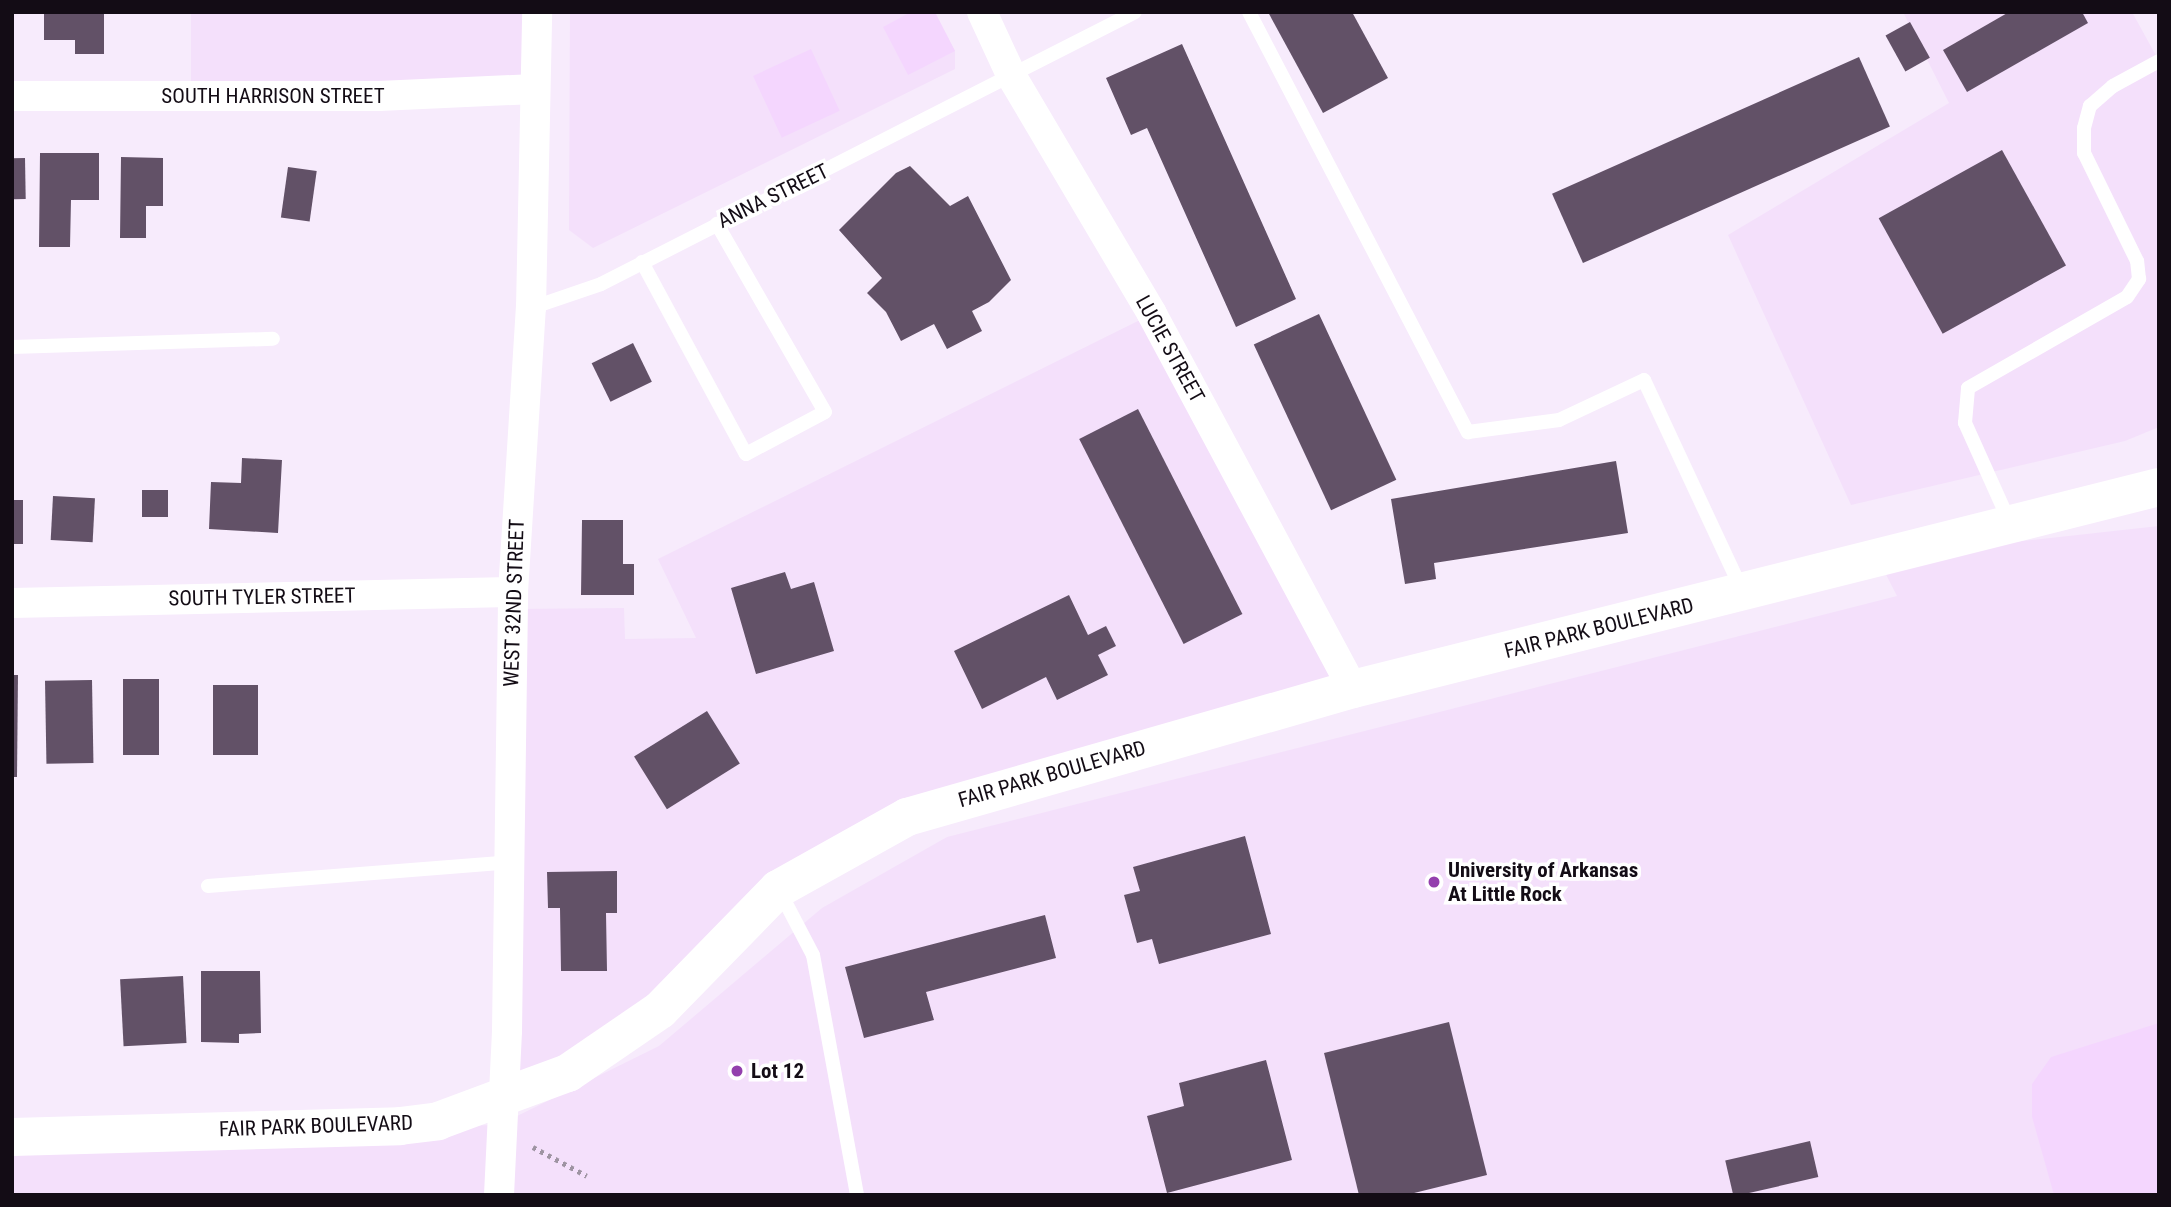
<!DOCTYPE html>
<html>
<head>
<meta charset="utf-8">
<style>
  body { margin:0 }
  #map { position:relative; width:2171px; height:1207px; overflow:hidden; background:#f7ebfc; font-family:"Roboto Condensed",sans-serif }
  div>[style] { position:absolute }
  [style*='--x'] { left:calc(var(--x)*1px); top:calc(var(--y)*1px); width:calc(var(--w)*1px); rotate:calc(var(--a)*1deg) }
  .built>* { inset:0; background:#f4e0fb; transform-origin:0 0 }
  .green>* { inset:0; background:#f4d6fe; transform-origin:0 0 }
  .building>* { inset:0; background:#625167; transform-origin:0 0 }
  .path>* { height:4.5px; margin-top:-2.25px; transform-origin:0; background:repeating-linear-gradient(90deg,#9e94a2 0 3.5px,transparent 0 8.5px) }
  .lane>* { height:14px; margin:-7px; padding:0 7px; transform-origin:7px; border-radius:7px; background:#fff }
  .street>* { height:30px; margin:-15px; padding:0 15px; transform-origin:15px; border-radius:15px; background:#fff }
  .secondary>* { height:38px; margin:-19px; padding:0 19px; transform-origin:19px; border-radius:19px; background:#fff }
  .dots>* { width:19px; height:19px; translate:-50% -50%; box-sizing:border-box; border:4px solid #fff; border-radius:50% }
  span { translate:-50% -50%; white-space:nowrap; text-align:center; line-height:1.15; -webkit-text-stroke:7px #fff; paint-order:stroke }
  .street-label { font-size:21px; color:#130c15 }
  .poi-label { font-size:21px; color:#130c15; font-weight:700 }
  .left { translate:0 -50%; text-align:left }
  .frame { position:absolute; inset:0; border:14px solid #130c15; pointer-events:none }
</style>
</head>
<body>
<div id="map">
  <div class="built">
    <i style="left:191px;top:12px;width:346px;height:86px"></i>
    <i style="clip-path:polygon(570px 12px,934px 12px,955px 51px,955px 69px,593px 248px,569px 230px)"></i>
    <i style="clip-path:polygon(1903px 12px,2132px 12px,2159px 61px,2159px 427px,2125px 441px,1851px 505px,1728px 235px,1949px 103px)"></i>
    <i style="clip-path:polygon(1152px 314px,1353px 689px,907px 817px,778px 889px,660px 1010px,504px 1099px,512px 609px,624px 608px,625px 639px,696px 638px,658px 559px)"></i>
    <i style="clip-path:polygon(2159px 526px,2159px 1195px,12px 1195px,12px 1135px,499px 1125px,659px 1046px,822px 908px,947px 837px,1897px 596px,1877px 557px)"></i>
  </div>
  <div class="green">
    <i style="clip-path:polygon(911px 12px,935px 12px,955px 51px,908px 75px,883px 27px)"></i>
    <i style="left:811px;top:49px;width:68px;height:64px;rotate:65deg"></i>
    <i style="clip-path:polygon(2159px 1023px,2159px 1195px,2054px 1195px,2032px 1117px,2032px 1084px,2051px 1057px)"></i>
  </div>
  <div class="building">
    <i style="clip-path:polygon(44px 12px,104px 12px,104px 54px,75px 54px,75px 40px,44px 40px)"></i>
    <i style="clip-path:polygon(1268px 12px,1352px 12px,1388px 78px,1323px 113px)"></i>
    <i style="clip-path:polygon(2009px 12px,2082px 12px,2088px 23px,1967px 92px,1943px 50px)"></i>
    <i style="left:1910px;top:22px;width:41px;height:28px;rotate:61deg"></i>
    <i style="clip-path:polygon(1182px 44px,1296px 299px,1236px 327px,1147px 128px,1131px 135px,1106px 78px)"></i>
    <i style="left:1859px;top:57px;width:76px;height:336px;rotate:66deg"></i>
    <i style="left:2002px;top:150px;width:132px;height:141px;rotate:61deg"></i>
    <i style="clip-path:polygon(40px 153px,99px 153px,99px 200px,71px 200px,70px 247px,39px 247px)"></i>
    <i style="clip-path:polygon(121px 157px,163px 158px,163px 206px,146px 206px,146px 238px,120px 238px)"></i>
    <i style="left:25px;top:158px;width:41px;height:13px;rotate:89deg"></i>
    <i style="clip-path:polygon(910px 166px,950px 206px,968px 196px,1011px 280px,989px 302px,972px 311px,982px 331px,947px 349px,934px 324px,901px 341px,886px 312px,867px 293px,882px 278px,839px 230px,896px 173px)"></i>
    <i style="left:288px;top:167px;width:29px;height:51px;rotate:8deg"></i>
    <i style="left:1319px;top:314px;width:183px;height:72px;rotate:65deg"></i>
    <i style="left:633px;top:343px;width:43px;height:46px;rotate:64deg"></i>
    <i style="left:1138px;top:409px;width:230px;height:66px;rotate:63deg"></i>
    <i style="clip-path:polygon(242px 458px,282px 460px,278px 533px,209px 529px,211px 482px,241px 483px)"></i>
    <i style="clip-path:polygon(1616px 461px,1628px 533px,1434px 563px,1436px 579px,1405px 584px,1391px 499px)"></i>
    <i style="left:142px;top:490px;width:26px;height:27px"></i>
    <i style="left:53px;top:496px;width:42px;height:44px;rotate:3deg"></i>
    <i style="left:12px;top:500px;width:11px;height:44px"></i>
    <i style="clip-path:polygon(582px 520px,623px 520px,623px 564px,634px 564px,634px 595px,581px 595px)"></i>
    <i style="clip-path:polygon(785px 572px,791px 589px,814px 582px,834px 651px,756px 674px,731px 588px)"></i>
    <i style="clip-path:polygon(1069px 595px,1088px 635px,1106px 626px,1116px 646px,1098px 655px,1108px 675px,1057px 700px,1046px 677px,982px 709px,954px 651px)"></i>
    <i style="clip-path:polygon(12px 675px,18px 675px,17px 777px,12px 777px)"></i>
    <i style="left:123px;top:679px;width:36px;height:76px"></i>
    <i style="left:92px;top:680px;width:83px;height:47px;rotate:89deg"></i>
    <i style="left:258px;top:685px;width:70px;height:45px;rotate:90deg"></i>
    <i style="left:707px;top:711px;width:62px;height:86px;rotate:58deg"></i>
    <i style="clip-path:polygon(1245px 836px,1271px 934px,1159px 964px,1152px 939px,1137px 943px,1124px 895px,1140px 891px,1133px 867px)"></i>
    <i style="clip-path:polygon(617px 871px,617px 913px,606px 913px,607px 971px,561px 971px,560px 908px,548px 908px,547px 872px)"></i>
    <i style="clip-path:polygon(1045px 915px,1056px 958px,926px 992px,934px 1020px,864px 1038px,845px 967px)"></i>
    <i style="clip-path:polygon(201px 971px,260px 971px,261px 1033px,239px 1034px,239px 1043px,201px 1042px)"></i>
    <i style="left:183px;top:976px;width:67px;height:63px;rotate:87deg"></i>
    <i style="clip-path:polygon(1449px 1022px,1487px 1175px,1406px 1195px,1359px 1195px,1324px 1053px)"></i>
    <i style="clip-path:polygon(1266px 1060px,1292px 1160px,1167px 1193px,1147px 1116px,1184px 1106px,1179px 1083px)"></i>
    <i style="left:1810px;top:1141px;width:37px;height:87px;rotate:77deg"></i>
  </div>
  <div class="path">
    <i style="--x:533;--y:1147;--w:61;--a:28.2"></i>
  </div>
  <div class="lane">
    <i style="--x:1249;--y:12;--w:474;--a:62.5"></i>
    <i style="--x:1468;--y:432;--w:92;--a:-7.5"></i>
    <i style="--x:1559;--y:420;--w:94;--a:-25.2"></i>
    <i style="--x:1644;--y:380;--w:232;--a:65"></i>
    <i style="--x:642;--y:262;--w:218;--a:61.6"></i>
    <i style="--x:746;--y:454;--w:89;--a:-28"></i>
    <i style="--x:825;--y:412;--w:217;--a:-119.9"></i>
    <i style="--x:531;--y:308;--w:74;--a:-18.9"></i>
    <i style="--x:601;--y:284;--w:599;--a:-26.99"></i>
    <i style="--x:12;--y:347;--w:261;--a:-1.8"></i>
    <i style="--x:2010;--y:523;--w:110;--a:-114.2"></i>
    <i style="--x:1965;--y:423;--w:35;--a:-85"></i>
    <i style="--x:1968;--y:388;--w:183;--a:-29.8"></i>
    <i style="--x:2127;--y:297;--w:22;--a:-56"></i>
    <i style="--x:2139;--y:279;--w:18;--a:-96"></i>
    <i style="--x:2137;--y:261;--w:120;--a:-116.1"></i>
    <i style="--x:2084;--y:153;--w:25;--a:-90"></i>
    <i style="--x:2084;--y:128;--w:23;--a:-75"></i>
    <i style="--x:2090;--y:106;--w:30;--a:-41"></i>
    <i style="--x:2113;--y:86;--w:52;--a:-28.5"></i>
    <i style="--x:208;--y:886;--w:303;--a:-4.5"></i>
    <i style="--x:779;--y:890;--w:73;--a:62.4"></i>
    <i style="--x:813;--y:955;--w:244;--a:79.6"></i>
  </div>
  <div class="street">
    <i style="--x:982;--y:12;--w:72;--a:65.2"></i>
    <i style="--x:1012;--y:77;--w:275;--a:59.4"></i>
    <i style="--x:1152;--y:314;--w:425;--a:61.8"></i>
    <i style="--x:12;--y:96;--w:367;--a:0"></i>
    <i style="--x:379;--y:96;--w:155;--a:-2.6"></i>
    <i style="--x:12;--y:603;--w:501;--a:-1.26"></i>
    <i style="--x:499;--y:1195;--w:164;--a:-87.2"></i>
    <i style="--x:507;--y:1031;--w:439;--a:-89.2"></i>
    <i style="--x:513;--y:592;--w:285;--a:-86.4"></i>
    <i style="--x:531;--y:308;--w:296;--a:-88.8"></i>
  </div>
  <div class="secondary">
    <i style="--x:12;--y:1137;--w:388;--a:-1.6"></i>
    <i style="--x:400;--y:1126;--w:38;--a:-7"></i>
    <i style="--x:438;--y:1121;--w:139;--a:-20.3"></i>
    <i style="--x:568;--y:1073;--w:112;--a:-34.4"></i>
    <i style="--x:660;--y:1010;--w:169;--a:-45.7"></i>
    <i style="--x:778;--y:889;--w:148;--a:-29.2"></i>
    <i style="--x:907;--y:817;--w:464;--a:-16"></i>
    <i style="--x:1353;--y:689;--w:831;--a:-14.07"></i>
  </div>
  <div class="dots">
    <i style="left:1434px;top:882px;background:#933fad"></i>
    <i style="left:737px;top:1071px;background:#933fad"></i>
  </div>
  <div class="street-label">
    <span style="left:273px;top:96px">SOUTH HARRISON STREET</span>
    <span style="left:773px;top:196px;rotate:-26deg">ANNA STREET</span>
    <span style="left:1170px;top:349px;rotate:61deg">LUCIE STREET</span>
    <span style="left:262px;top:597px;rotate:-1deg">SOUTH TYLER STREET</span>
    <span style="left:514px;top:603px;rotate:-88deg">WEST 32ND STREET</span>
    <span style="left:1599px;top:628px;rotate:-14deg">FAIR PARK BOULEVARD</span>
    <span style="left:1052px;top:774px;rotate:-16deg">FAIR PARK BOULEVARD</span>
    <span style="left:316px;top:1126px;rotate:-2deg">FAIR PARK BOULEVARD</span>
  </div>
  <div class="poi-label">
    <span class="left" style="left:1448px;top:882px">University of Arkansas<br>At Little Rock</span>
    <span class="left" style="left:751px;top:1071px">Lot 12</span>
  </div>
  <div class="frame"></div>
</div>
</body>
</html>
